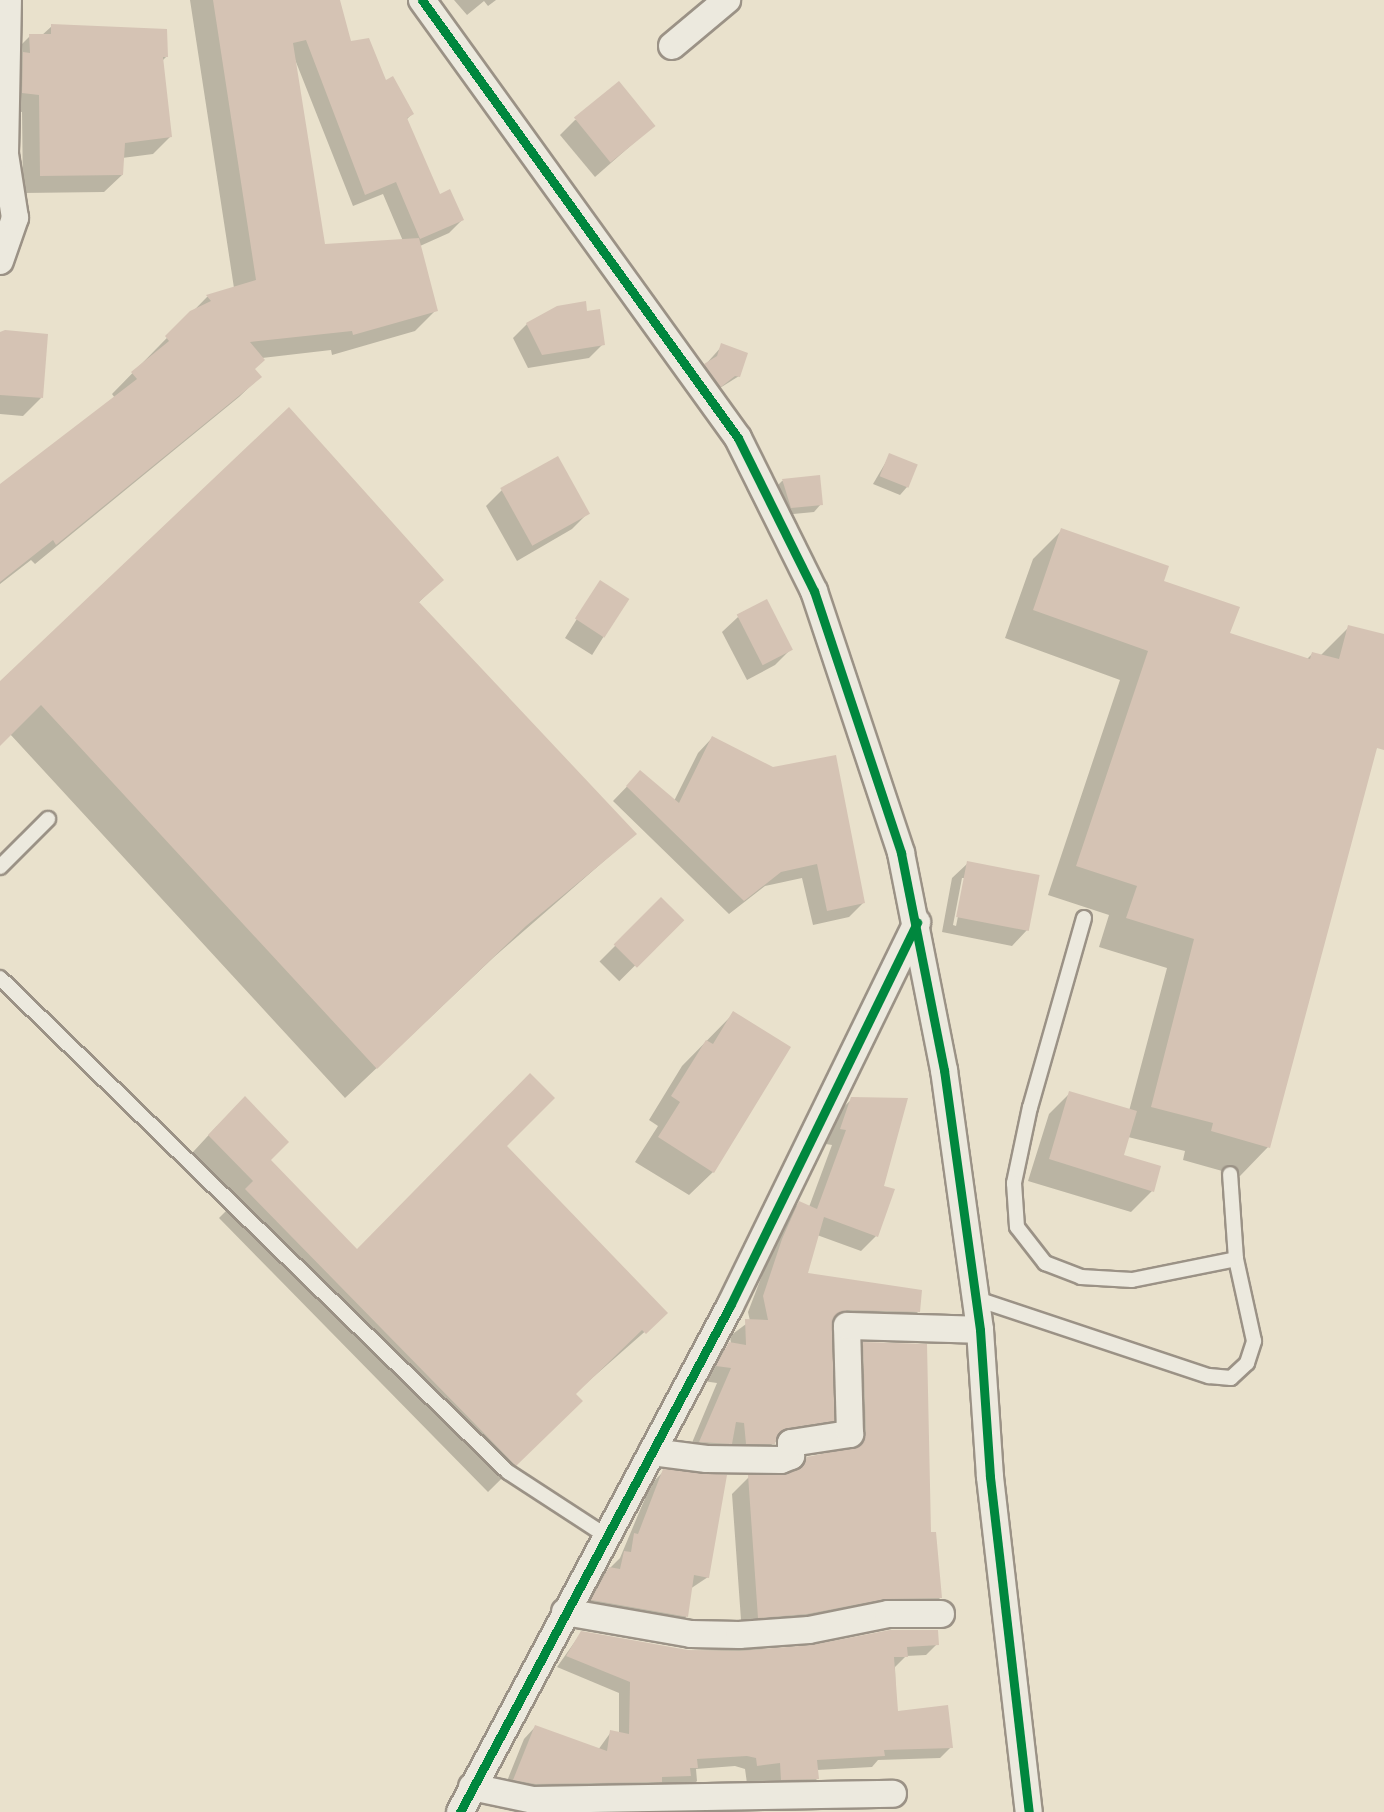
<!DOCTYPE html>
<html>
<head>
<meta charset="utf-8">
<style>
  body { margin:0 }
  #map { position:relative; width:1384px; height:1812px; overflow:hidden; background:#e9e1cc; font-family:"Sorts Mill Goudy",serif }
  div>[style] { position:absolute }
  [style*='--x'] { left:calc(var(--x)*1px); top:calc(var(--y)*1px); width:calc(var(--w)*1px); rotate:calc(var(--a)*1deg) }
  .shadow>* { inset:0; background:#0003; transform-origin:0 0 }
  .building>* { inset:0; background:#d5c3b4; transform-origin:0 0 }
  .roads { filter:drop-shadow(2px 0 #9b9286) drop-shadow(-2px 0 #9b9286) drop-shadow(0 2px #9b9286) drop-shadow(0 -2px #9b9286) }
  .service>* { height:14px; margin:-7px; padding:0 7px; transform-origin:7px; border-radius:7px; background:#ece9de }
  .minor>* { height:26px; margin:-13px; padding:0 13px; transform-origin:13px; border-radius:13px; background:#ece9de }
  .cycleway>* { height:9px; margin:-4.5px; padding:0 4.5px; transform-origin:4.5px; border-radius:4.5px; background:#00873e }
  span { translate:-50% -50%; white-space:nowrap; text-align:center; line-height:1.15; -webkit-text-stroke:5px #f8efd6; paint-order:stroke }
</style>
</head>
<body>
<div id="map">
  <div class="shadow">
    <i style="clip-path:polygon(evenodd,190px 0,289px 0,304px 34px,350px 43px,412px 114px,406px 120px,439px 196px,462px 220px,449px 233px,420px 246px,436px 310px,415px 331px,332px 355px,331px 350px,262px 358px,253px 369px,260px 377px,239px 397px,35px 564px,31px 560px,0 584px,0 488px,115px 398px,112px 394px,207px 297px,234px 288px,190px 0,294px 57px,353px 206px,383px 194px,403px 241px,323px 246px,294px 57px)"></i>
    <i style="clip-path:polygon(454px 0,496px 0,488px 6px,484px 1px,467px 15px)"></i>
    <i style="clip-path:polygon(52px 26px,167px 56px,162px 61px,171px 136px,153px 154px,122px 158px,122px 175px,104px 192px,23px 193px,22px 112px,5px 110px,13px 53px,30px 36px,41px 36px)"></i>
    <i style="clip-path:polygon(575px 120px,653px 126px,595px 177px,560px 135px)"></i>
    <i style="clip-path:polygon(586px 313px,603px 344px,589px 358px,528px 368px,513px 338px,527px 324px)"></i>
    <i style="clip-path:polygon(0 334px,41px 398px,23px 416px,0 414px)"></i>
    <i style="clip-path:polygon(722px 346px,739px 376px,712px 393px,698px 373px)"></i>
    <i style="clip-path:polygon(890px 455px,907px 487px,900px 495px,873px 484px)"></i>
    <i style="clip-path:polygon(558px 459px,588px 513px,572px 529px,517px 561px,486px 506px,502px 490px)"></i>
    <i style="clip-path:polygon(818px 477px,821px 504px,814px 512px,783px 515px,775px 488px,782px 481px)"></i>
    <i style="clip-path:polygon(1062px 530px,1162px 582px,1228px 634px,1306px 660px,1312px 654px,1320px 656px,1349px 627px,1384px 636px,1384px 733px,1373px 755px,1268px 1147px,1240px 1176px,1183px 1160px,1185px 1151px,1128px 1137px,1122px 1156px,1152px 1191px,1131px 1212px,1028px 1181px,1049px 1114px,1070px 1093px,1129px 1111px,1167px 968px,1099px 947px,1109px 915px,1048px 895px,1120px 680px,1005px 638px,1033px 559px)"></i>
    <i style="clip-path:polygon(442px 580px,418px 603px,635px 834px,494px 957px,345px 1098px,10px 734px,0 744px,0 682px)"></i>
    <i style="left:600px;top:582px;width:32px;height:66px;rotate:32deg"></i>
    <i style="clip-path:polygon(738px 617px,791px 649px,775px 665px,747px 680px,722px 632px)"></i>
    <i style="clip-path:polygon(712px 738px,863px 903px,849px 917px,813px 925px,802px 878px,765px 886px,729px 914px,613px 801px,640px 773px,674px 801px,698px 753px)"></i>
    <i style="clip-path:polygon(evenodd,968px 863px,1027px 930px,1012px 946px,942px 932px,952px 878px,968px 863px,962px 878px,966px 878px,956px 926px,953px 925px,962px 878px)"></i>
    <i style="left:661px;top:900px;width:28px;height:87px;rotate:45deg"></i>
    <i style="clip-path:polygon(734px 1013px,713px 1172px,689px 1195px,635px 1162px,658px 1126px,649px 1120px,682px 1066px)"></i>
    <i style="clip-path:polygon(852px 1099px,881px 1187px,876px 1236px,861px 1251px,817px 1235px,806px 1274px,918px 1312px,903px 1327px,832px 1325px,832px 1420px,817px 1435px,774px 1442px,758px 1459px,731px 1458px,730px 1443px,715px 1458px,686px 1457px,717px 1383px,703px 1381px,714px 1359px,731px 1344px,730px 1336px,750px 1321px,748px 1312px,784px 1218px,799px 1203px,809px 1207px,832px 1145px,826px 1144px,836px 1114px)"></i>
    <i style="clip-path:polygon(217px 1126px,268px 1160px,357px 1251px,504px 1146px,666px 1313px,574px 1394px,580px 1401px,488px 1492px,219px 1218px,227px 1210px,182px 1164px)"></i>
    <i style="clip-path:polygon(864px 1344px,929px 1534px,940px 1598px,923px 1615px,742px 1634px,732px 1494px,749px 1477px,787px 1477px,808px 1458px,850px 1450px,847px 1361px)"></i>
    <i style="clip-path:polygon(664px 1471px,708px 1577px,690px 1589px,686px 1617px,673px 1630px,579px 1613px,596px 1582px,620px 1558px,651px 1484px)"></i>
    <i style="clip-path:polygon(581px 1633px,688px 1651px,937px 1644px,926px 1655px,906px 1656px,895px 1667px,896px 1713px,951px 1747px,940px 1758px,878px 1760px,872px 1767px,817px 1770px,817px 1779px,806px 1790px,748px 1791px,745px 1769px,735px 1766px,696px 1769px,697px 1781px,685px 1792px,503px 1791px,524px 1739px,535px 1727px,598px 1750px,611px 1732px,619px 1734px,619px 1693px,557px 1667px)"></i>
  </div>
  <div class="building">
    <i style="clip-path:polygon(213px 0,340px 0,351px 41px,369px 38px,386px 80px,393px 76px,414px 114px,407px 118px,440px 194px,450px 189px,464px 220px,420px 239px,396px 182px,365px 195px,306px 40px,293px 43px,325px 244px,419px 238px,438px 311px,353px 335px,352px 331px,250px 342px,265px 360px,255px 369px,262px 377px,56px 545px,53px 540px,0 582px,0 484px,137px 379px,131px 372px,169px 341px,165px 336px,190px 311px,211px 301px,206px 295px,256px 280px)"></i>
    <i style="clip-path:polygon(51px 24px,167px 29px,168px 57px,163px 57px,172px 137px,125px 143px,123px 175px,40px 176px,39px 95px,22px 93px,23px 52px,30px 53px,29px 34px,51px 34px)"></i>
    <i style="left:619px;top:81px;width:58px;height:58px;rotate:51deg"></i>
    <i style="clip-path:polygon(586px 301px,587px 311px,600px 309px,605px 345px,542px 355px,526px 323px,557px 306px)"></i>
    <i style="clip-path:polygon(5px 330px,48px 334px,43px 398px,0 395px,0 332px)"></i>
    <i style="clip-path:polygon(721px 343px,748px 353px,740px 377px,735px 376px,721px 387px,704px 364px,717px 356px)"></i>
    <i style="clip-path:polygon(289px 407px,444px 580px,419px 602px,637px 834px,526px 926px,377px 1069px,41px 705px,0 746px,0 681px)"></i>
    <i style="left:889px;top:453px;width:31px;height:25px;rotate:22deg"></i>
    <i style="left:558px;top:456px;width:66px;height:66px;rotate:61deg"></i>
    <i style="clip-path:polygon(820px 475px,823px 505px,791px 508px,782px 479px)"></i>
    <i style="clip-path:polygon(1061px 528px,1169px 566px,1164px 581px,1240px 607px,1230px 633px,1310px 659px,1312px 652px,1339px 659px,1348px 625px,1384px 634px,1384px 750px,1377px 748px,1270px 1148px,1211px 1131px,1213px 1123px,1151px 1107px,1194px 939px,1126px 918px,1137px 886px,1076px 866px,1148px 651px,1033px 610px)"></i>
    <i style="left:600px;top:580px;width:35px;height:46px;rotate:33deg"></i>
    <i style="left:767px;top:599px;width:57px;height:34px;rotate:63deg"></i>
    <i style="clip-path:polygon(712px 736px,773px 767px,836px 755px,865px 903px,827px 911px,817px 864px,781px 872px,744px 901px,626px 786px,640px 770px,679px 803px)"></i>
    <i style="left:967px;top:861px;width:74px;height:57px;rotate:11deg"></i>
    <i style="left:661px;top:897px;width:33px;height:67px;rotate:45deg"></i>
    <i style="clip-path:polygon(733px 1011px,791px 1047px,714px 1173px,658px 1137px,680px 1102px,671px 1096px,706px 1040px,713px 1044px)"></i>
    <i style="clip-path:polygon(530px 1073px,555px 1098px,507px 1146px,668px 1313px,646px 1334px,642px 1330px,576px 1394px,583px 1401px,516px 1466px,245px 1189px,253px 1181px,208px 1135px,245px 1096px,289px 1142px,271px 1160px,357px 1249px)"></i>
    <i style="clip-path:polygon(1069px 1091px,1137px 1111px,1124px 1155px,1161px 1166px,1154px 1192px,1049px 1159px)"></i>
    <i style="clip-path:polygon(851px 1097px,908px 1098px,884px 1186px,895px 1189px,878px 1237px,824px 1217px,808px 1273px,922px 1290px,920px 1312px,847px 1310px,834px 1318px,834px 1421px,788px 1428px,777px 1435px,775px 1444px,746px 1444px,744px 1423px,736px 1422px,732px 1444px,699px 1442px,731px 1368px,716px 1366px,718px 1362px,729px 1342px,746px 1345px,745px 1319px,768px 1320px,763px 1296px,782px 1239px,799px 1201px,817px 1209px,846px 1130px,840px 1129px)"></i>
    <i style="clip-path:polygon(863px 1342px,927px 1344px,931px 1532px,936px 1532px,942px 1598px,885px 1599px,807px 1614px,758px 1618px,748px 1475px,786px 1475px,804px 1465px,807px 1457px,860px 1446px,866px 1434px)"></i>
    <i style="clip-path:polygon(663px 1469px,727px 1475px,709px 1578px,694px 1575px,688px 1617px,591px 1600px,609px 1567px,620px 1569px,624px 1551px,631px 1552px,634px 1533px,638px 1534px)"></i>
    <i style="clip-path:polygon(890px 1630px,938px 1630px,939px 1645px,907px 1647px,908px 1657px,894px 1657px,898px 1711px,948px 1705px,953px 1748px,884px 1750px,885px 1756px,817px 1760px,819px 1779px,781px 1780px,780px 1763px,757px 1766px,756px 1758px,747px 1756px,697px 1759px,698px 1768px,690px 1768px,691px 1776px,662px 1777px,662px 1782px,535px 1784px,513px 1780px,535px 1725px,607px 1751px,610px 1730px,629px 1734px,630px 1682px,566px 1656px,581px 1631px,688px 1650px,739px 1651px,812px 1645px)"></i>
  </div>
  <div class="roads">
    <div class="service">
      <i style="--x:0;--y:867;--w:68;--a:-45"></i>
      <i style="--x:1084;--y:918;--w:197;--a:105.9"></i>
      <i style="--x:1030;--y:1107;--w:78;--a:101.9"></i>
      <i style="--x:1014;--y:1183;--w:44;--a:86.1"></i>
      <i style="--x:1017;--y:1227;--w:46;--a:52.1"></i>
      <i style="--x:1045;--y:1263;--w:39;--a:21"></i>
      <i style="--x:1081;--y:1277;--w:51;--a:3.4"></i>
      <i style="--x:1132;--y:1280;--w:106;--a:-11.4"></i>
      <i style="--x:0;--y:978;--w:709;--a:44.2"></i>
      <i style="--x:508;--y:1472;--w:117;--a:33.1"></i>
      <i style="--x:974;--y:1298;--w:248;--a:18.4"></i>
      <i style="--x:1209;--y:1376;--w:22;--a:5"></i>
      <i style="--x:1231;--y:1378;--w:22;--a:-43"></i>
      <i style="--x:1247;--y:1363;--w:23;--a:-72"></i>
      <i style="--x:1254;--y:1341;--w:84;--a:-102.4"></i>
      <i style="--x:1236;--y:1259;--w:85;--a:-94"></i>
    </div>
    <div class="minor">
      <i style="--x:422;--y:0;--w:540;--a:54.19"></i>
      <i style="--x:738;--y:438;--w:171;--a:63.6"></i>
      <i style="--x:814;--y:591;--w:276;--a:71.6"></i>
      <i style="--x:901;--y:853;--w:221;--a:78.8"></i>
      <i style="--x:944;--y:1070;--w:262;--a:82.1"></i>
      <i style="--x:980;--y:1330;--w:147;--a:86.1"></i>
      <i style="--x:990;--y:1477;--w:337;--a:83.4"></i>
      <i style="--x:672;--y:46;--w:72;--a:-39.9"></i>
      <i style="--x:0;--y:261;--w:46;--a:-70.8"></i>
      <i style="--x:15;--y:218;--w:65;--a:-98.9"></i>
      <i style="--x:5;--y:154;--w:154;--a:-88.9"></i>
      <i style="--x:652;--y:1452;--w:55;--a:7.3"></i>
      <i style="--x:707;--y:1459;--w:74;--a:0.8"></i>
      <i style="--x:781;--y:1460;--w:11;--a:-22"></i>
      <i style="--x:791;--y:1456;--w:13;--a:-90"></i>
      <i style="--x:791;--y:1443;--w:60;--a:-8.7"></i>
      <i style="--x:850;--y:1434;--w:108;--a:-91.6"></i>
      <i style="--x:847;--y:1326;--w:133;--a:1.7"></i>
      <i style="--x:565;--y:1612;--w:128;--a:9.9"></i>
      <i style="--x:691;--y:1634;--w:48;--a:1.2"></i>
      <i style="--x:739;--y:1635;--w:70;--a:-4.1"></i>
      <i style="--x:809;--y:1630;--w:81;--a:-11.4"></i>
      <i style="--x:888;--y:1614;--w:53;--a:0"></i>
      <i style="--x:472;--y:1787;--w:62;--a:12"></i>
      <i style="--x:533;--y:1800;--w:360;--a:-1"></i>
      <i style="--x:460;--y:1812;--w:574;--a:-61.92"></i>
      <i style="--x:730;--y:1306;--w:427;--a:-64"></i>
    </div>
  </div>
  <div class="cycleway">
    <i style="--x:422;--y:0;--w:540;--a:54.19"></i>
    <i style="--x:738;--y:438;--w:171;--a:63.6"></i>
    <i style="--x:814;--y:591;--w:276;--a:71.6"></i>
    <i style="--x:901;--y:853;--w:221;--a:78.8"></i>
    <i style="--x:944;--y:1070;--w:262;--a:82.1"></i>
    <i style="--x:980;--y:1330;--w:147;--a:86.1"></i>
    <i style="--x:990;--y:1477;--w:337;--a:83.4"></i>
    <i style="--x:460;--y:1812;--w:574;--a:-61.92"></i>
    <i style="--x:730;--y:1306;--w:427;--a:-64"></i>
  </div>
</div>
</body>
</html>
